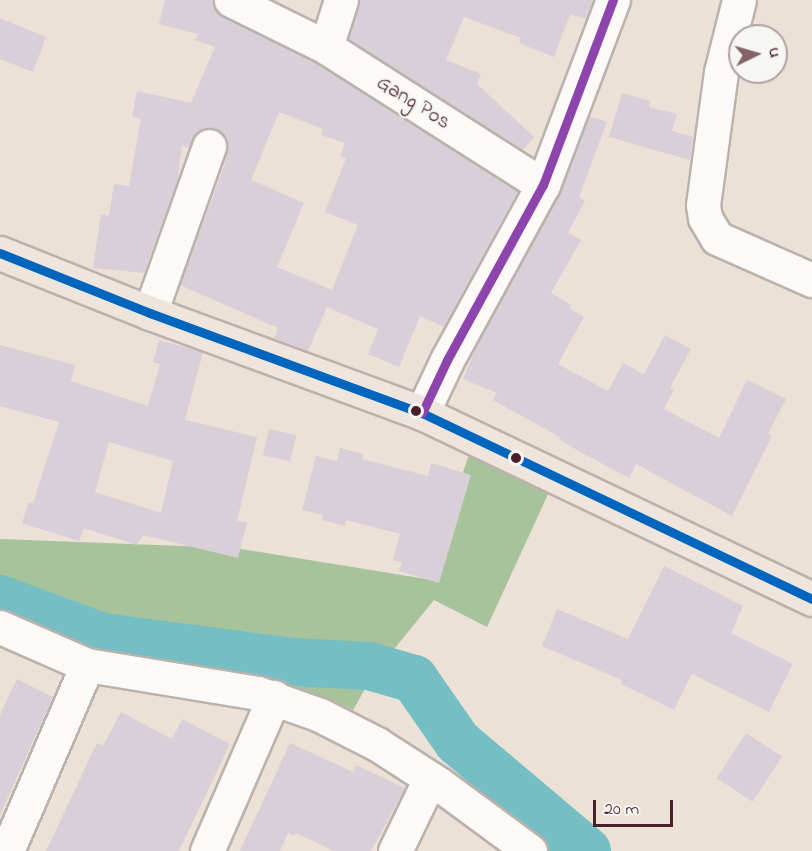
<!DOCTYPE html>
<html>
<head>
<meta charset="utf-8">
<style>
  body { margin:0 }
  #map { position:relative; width:812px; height:851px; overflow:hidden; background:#ece1d6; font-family:"Indie Flower",sans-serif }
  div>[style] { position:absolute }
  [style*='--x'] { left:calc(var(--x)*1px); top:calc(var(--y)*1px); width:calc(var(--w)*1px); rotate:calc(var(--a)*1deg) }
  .forest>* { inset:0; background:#a7c39c }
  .river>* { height:48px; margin:-24px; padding:0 24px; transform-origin:24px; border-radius:24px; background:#74bec4 }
  .building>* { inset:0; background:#d8cfd8; transform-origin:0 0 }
  .roads { filter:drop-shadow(2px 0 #bcb1ab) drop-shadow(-2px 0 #bcb1ab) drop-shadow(0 2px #bcb1ab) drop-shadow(0 -2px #bcb1ab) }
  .minor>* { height:33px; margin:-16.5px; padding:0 16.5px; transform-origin:16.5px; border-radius:16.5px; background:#fcfaf9 }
  .major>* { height:33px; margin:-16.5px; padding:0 16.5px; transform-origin:16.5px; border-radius:16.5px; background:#eee5dd }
  .bus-1>* { height:9px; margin:-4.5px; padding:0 4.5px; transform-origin:4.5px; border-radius:4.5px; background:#0065bd }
  .bus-2>* { height:9px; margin:-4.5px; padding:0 4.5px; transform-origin:4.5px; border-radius:4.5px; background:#8e44ad }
  .dots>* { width:16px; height:16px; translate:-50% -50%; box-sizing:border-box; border:3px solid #f6f6f2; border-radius:50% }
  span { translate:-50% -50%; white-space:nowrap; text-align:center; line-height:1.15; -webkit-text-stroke:4.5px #f6f6f2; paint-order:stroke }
  .street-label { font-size:21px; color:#4a1f2b }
  .north { position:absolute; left:728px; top:24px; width:60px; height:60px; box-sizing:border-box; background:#f6f6f2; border:2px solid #b1a0a2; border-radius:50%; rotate:85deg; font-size:16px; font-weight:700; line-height:24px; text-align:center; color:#4a1f2b }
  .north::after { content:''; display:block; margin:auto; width:21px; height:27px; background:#836367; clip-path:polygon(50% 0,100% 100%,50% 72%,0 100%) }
  .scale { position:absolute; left:593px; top:800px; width:80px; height:27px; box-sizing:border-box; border:3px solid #4a1f2b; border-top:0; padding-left:8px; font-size:18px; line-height:21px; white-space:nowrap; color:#4a1f2b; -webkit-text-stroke:4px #f6f6f2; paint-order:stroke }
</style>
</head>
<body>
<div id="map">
  <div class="forest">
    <i style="clip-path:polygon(470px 452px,549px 492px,487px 627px,434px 600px,373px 675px,353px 710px,268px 680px,123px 667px,0 620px,0 539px,235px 548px,426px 579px)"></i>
  </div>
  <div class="river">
    <i style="--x:0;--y:599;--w:110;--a:20.3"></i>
    <i style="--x:103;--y:637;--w:192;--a:7.5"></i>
    <i style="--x:293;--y:662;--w:76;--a:3"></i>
    <i style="--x:369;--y:666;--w:47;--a:16.1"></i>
    <i style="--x:414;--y:679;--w:77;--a:55.1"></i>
    <i style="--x:458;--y:742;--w:169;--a:40.2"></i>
  </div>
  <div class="building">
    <i style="clip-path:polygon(evenodd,165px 0,212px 0,215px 10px,223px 17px,317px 63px,518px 191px,444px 327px,420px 316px,399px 367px,368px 354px,378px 329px,327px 307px,308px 351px,274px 338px,278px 328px,180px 285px,225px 164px,227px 142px,223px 133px,215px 128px,206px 128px,197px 131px,188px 148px,182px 145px,177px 182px,144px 273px,93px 268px,101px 214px,109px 216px,114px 184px,129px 186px,141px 119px,132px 117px,137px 91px,191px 103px,215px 47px,195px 40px,198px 34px,159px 24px,165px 0,279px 112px,323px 129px,321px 135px,345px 143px,340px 156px,346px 158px,325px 212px,358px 225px,332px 290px,277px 267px,304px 203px,251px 180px,279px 112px)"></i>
    <i style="clip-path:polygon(359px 0,593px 0,586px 19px,570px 14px,554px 57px,519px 43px,521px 38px,464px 17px,446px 60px,481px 74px,477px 84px,534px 137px,523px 150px,348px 39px)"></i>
    <i style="clip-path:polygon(0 18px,46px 37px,33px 72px,0 59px)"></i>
    <i style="clip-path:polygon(622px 93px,650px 101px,649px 107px,677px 114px,672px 131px,693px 137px,690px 160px,609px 137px)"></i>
    <i style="clip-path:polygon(589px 116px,607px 122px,579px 197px,585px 201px,568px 233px,581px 240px,551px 293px,571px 305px,569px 308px,584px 317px,558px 364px,608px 391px,623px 363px,644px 374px,665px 335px,691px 349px,670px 388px,674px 390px,664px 409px,719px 438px,747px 380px,786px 399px,768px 434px,772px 436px,732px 516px,636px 464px,629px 478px,577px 450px,559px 439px,560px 437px,493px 400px,497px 393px,463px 379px,479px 341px,560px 194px)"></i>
    <i style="clip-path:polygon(evenodd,159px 340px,203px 352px,185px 420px,257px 437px,237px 521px,247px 523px,238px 558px,143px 535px,137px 545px,84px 528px,79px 541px,22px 523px,29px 502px,33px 503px,59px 422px,0 406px,0 345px,75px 365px,71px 381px,148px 406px,160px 364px,153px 362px,159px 340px,109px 442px,173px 461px,161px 513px,95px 492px,109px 442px)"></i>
    <i style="left:269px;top:429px;width:28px;height:27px;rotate:13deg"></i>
    <i style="clip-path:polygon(340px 448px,363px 454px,362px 459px,428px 476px,431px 463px,471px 475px,439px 583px,399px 571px,402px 562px,393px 560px,400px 534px,346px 520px,345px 526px,322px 520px,323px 515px,302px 510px,316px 456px,337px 461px)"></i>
    <i style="clip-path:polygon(664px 566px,743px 606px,731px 633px,793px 664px,769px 712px,692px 674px,674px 710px,621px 684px,622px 680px,542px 646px,557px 609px,628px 639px)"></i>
    <i style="clip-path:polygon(17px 679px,53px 697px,0 815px,0 715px)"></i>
    <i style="clip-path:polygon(121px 712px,172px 739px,182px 719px,230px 744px,179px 851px,46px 851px,97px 743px,103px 746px)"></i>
    <i style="left:746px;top:733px;width:43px;height:54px;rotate:33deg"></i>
    <i style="clip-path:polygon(290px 743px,353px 772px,356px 765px,405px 788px,371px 851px,334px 851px,296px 833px,294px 836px,288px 833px,280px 851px,240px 851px)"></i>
  </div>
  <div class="roads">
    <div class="minor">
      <i style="--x:231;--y:0;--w:106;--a:26.3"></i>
      <i style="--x:326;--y:47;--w:257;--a:32.5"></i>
      <i style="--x:739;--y:0;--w:74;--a:104"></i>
      <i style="--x:721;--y:72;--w:134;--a:97.7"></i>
      <i style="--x:703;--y:205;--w:13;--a:81"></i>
      <i style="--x:705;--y:218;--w:23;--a:59"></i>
      <i style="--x:717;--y:238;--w:104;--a:23.9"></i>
      <i style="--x:326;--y:47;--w:49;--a:-72.3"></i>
      <i style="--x:150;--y:313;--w:177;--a:-70.5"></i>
      <i style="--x:422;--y:413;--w:59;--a:-64.7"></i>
      <i style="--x:447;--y:360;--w:200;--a:-61.3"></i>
      <i style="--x:543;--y:185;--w:198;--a:-69.3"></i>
      <i style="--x:0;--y:627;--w:95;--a:23.6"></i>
      <i style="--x:87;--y:665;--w:173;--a:9.3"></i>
      <i style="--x:258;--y:693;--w:66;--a:19.5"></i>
      <i style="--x:320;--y:715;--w:64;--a:27"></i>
      <i style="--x:377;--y:744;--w:74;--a:32.8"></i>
      <i style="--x:439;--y:784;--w:113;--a:36.4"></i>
      <i style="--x:7;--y:851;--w:202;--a:-66.7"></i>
      <i style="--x:207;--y:851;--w:168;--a:-66.5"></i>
      <i style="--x:395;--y:851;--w:80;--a:-64.1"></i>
    </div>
    <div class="major">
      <i style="--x:0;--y:253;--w:162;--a:21.8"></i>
      <i style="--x:150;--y:313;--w:290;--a:20.2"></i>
      <i style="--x:422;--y:413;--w:432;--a:25.5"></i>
    </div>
  </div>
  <div class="bus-1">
    <i style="--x:0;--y:253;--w:162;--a:21.8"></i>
    <i style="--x:150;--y:313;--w:290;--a:20.2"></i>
    <i style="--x:422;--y:413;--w:432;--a:25.5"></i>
  </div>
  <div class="bus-2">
    <i style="--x:422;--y:413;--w:59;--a:-64.7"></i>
    <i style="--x:447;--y:360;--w:200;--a:-61.3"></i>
    <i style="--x:543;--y:185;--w:198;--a:-69.3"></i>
  </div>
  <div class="dots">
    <i style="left:416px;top:411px;background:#4a1f2b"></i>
    <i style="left:516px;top:458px;background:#4a1f2b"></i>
  </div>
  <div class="street-label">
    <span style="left:413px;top:103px;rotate:32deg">Gang Pos</span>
  </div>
  <div class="north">U</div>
  <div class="scale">20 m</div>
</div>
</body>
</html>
